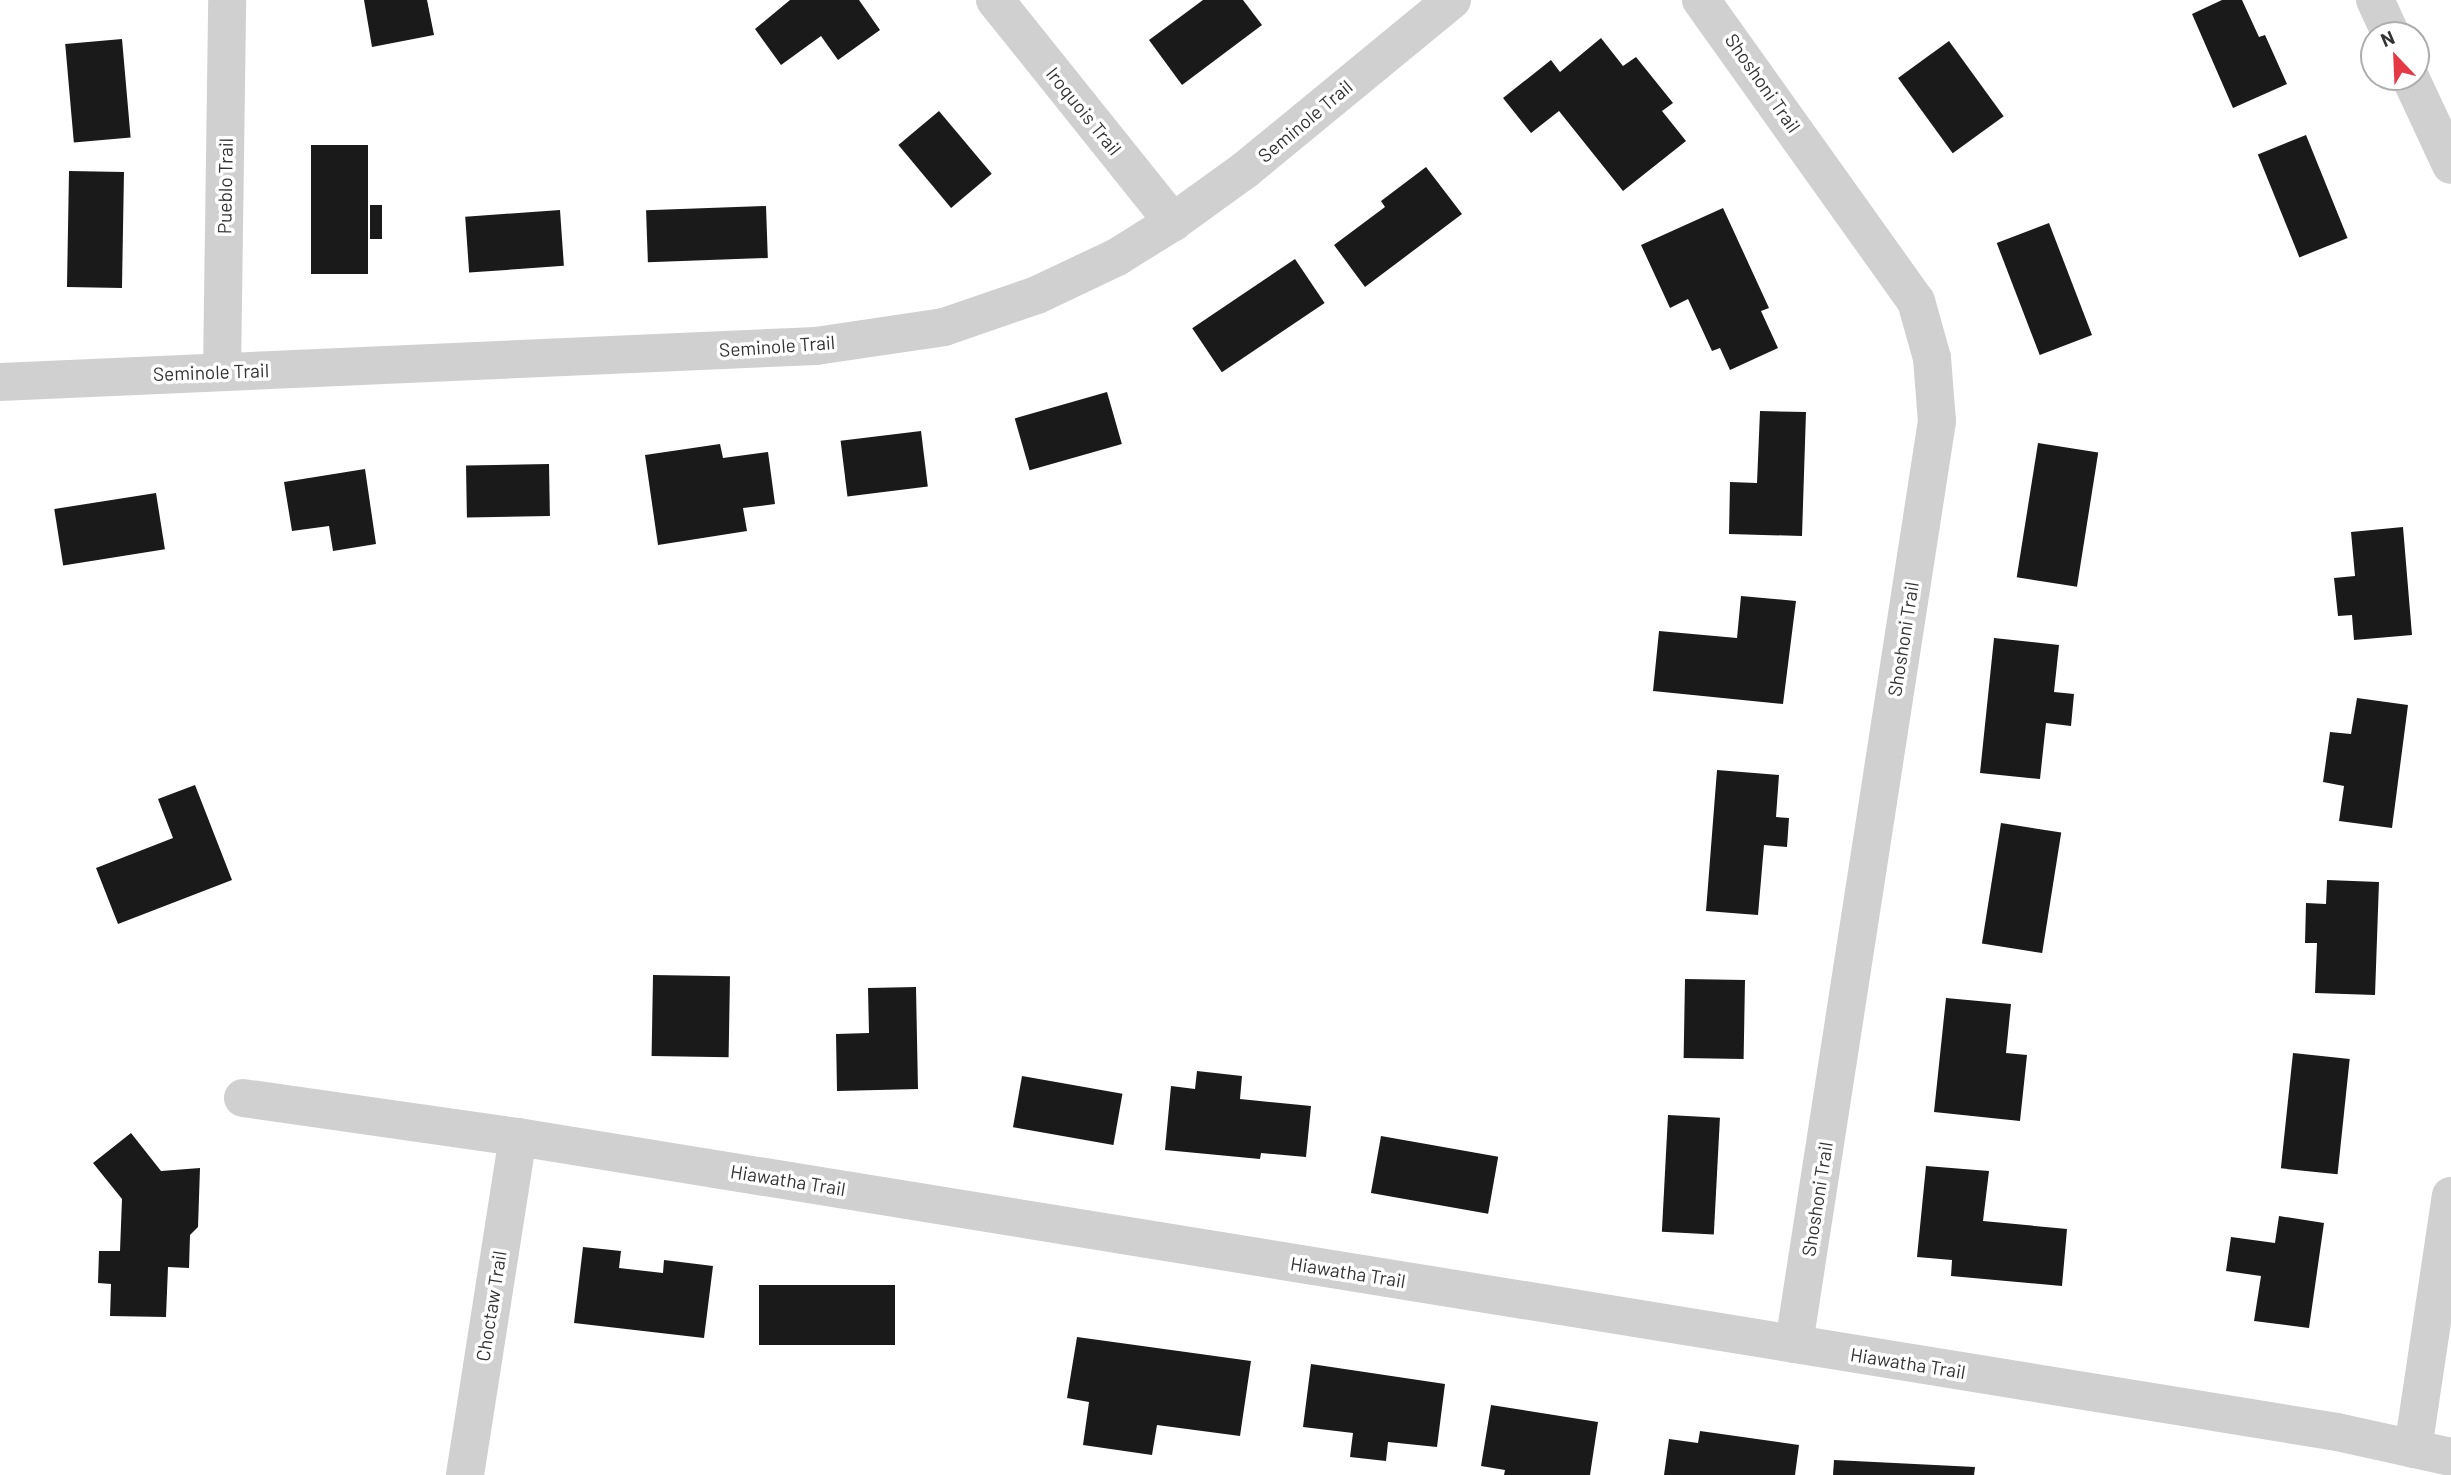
<!DOCTYPE html>
<html>
<head>
<meta charset="utf-8">
<style>
  body { margin:0 }
  #map { position:relative; width:2451px; height:1475px; overflow:hidden; background:#fff; font-family:Barlow,sans-serif }
  div>[style] { position:absolute }
  [style*='--x'] { left:calc(var(--x)*1px); top:calc(var(--y)*1px); width:calc(var(--w)*1px); rotate:calc(var(--a)*1deg) }
  .building>* { inset:0; background:#1a1a1a; transform-origin:0 0 }
  .minor>* { height:38px; margin:-19px; padding:0 19px; transform-origin:19px; border-radius:19px; background:#d0d0d0 }
  span { translate:-50% -50%; white-space:nowrap; text-align:center; line-height:1.15; -webkit-text-stroke:7px #fff; paint-order:stroke }
  .street-label { font-size:19px; color:#333 }
  .north { position:absolute; left:2360px; top:21px; width:70px; height:70px; box-sizing:border-box; background:#fff; border:2px solid #adadad; border-radius:50%; rotate:337deg; font-size:19px; font-weight:700; line-height:28px; text-align:center; color:#333 }
  .north::after { content:''; display:block; margin:auto; width:24px; height:32px; background:#e63946; clip-path:polygon(50% 0,100% 100%,50% 72%,0 100%) }
</style>
</head>
<body>
<div id="map">
  <div class="building">
    <i style="clip-path:polygon(364px 0,427px 0,434px 35px,372px 47px)"></i>
    <i style="clip-path:polygon(790px 0,859px 0,880px 30px,838px 60px,821px 36px,781px 65px,755px 29px)"></i>
    <i style="clip-path:polygon(1203px 0,1243px 0,1262px 25px,1182px 85px,1149px 40px)"></i>
    <i style="clip-path:polygon(2222px 0,2242px 0,2259px 37px,2265px 35px,2287px 84px,2233px 108px,2192px 14px)"></i>
    <i style="clip-path:polygon(1601px 38px,1623px 66px,1636px 57px,1673px 103px,1662px 111px,1686px 141px,1623px 191px,1559px 111px,1531px 133px,1503px 98px,1551px 60px,1560px 72px)"></i>
    <i style="left:122px;top:39px;width:99px;height:57px;rotate:85deg"></i>
    <i style="left:1949px;top:41px;width:93px;height:63px;rotate:54deg"></i>
    <i style="left:939px;top:111px;width:82px;height:53px;rotate:50deg"></i>
    <i style="left:2306px;top:135px;width:111px;height:52px;rotate:68deg"></i>
    <i style="left:311px;top:145px;width:57px;height:129px"></i>
    <i style="clip-path:polygon(1426px 167px,1462px 214px,1365px 287px,1334px 245px,1385px 207px,1381px 201px)"></i>
    <i style="left:69px;top:171px;width:55px;height:116px;rotate:1deg"></i>
    <i style="left:370px;top:205px;width:12px;height:34px"></i>
    <i style="left:766px;top:206px;width:52px;height:120px;rotate:88deg"></i>
    <i style="clip-path:polygon(1723px 208px,1769px 308px,1761px 311px,1778px 348px,1730px 370px,1720px 348px,1712px 351px,1688px 299px,1670px 308px,1641px 245px)"></i>
    <i style="left:560px;top:210px;width:56px;height:95px;rotate:86deg"></i>
    <i style="left:2049px;top:223px;width:120px;height:56px;rotate:69deg"></i>
    <i style="left:1295px;top:259px;width:53px;height:124px;rotate:56deg"></i>
    <i style="left:1107px;top:392px;width:54px;height:96px;rotate:74deg"></i>
    <i style="clip-path:polygon(1760px 411px,1806px 412px,1802px 536px,1729px 534px,1730px 482px,1757px 483px)"></i>
    <i style="left:921px;top:431px;width:56px;height:81px;rotate:83deg"></i>
    <i style="left:2038px;top:443px;width:61px;height:136px;rotate:9deg"></i>
    <i style="clip-path:polygon(720px 444px,723px 458px,768px 452px,775px 504px,743px 508px,747px 531px,658px 545px,645px 455px)"></i>
    <i style="left:549px;top:464px;width:52px;height:83px;rotate:89deg"></i>
    <i style="clip-path:polygon(365px 469px,376px 544px,333px 551px,329px 526px,292px 531px,284px 482px)"></i>
    <i style="left:156px;top:493px;width:57px;height:103px;rotate:81deg"></i>
    <i style="clip-path:polygon(2403px 527px,2412px 635px,2354px 640px,2352px 615px,2338px 616px,2334px 578px,2355px 576px,2351px 532px)"></i>
    <i style="clip-path:polygon(1741px 596px,1796px 601px,1783px 704px,1653px 691px,1659px 631px,1737px 638px)"></i>
    <i style="clip-path:polygon(1994px 638px,2059px 645px,2054px 692px,2074px 694px,2071px 726px,2046px 723px,2040px 779px,1980px 773px)"></i>
    <i style="clip-path:polygon(2357px 698px,2408px 705px,2392px 828px,2339px 821px,2344px 786px,2323px 782px,2330px 732px,2351px 734px)"></i>
    <i style="clip-path:polygon(1717px 770px,1779px 775px,1776px 817px,1789px 818px,1787px 847px,1764px 845px,1758px 915px,1706px 911px)"></i>
    <i style="clip-path:polygon(195px 785px,232px 880px,118px 924px,96px 868px,173px 838px,158px 799px)"></i>
    <i style="left:2001px;top:823px;width:61px;height:122px;rotate:9deg"></i>
    <i style="clip-path:polygon(2327px 880px,2379px 882px,2375px 995px,2315px 993px,2317px 943px,2305px 943px,2306px 903px,2326px 904px)"></i>
    <i style="left:653px;top:975px;width:77px;height:81px;rotate:1deg"></i>
    <i style="left:1685px;top:979px;width:60px;height:79px;rotate:1deg"></i>
    <i style="clip-path:polygon(916px 987px,918px 1089px,837px 1091px,836px 1034px,869px 1033px,868px 988px)"></i>
    <i style="clip-path:polygon(1946px 998px,2011px 1004px,2006px 1053px,2027px 1055px,2020px 1121px,1934px 1112px)"></i>
    <i style="left:2293px;top:1053px;width:57px;height:116px;rotate:6deg"></i>
    <i style="clip-path:polygon(1197px 1071px,1242px 1076px,1240px 1099px,1311px 1106px,1306px 1157px,1261px 1153px,1260px 1159px,1165px 1150px,1171px 1086px,1195px 1089px)"></i>
    <i style="left:1022px;top:1076px;width:102px;height:52px;rotate:10deg"></i>
    <i style="left:1668px;top:1115px;width:52px;height:117px;rotate:3deg"></i>
    <i style="clip-path:polygon(131px 1133px,161px 1171px,200px 1168px,198px 1227px,190px 1235px,189px 1268px,168px 1267px,166px 1317px,110px 1316px,111px 1284px,98px 1283px,99px 1251px,120px 1251px,122px 1199px,93px 1163px)"></i>
    <i style="left:1381px;top:1136px;width:119px;height:58px;rotate:10deg"></i>
    <i style="clip-path:polygon(1926px 1166px,1989px 1171px,1983px 1221px,2067px 1229px,2062px 1286px,1951px 1276px,1952px 1260px,1917px 1257px)"></i>
    <i style="clip-path:polygon(2279px 1216px,2324px 1223px,2309px 1328px,2254px 1321px,2261px 1276px,2226px 1271px,2231px 1237px,2275px 1243px)"></i>
    <i style="clip-path:polygon(583px 1247px,621px 1251px,619px 1268px,663px 1273px,664px 1260px,713px 1266px,704px 1338px,574px 1323px)"></i>
    <i style="left:759px;top:1285px;width:136px;height:60px"></i>
    <i style="clip-path:polygon(1077px 1337px,1251px 1361px,1240px 1436px,1157px 1425px,1152px 1455px,1083px 1445px,1089px 1402px,1067px 1398px)"></i>
    <i style="clip-path:polygon(1311px 1364px,1445px 1384px,1437px 1447px,1388px 1442px,1386px 1461px,1350px 1457px,1353px 1433px,1303px 1427px)"></i>
    <i style="clip-path:polygon(1491px 1405px,1598px 1422px,1590px 1475px,1504px 1475px,1505px 1470px,1481px 1466px)"></i>
    <i style="clip-path:polygon(1700px 1431px,1799px 1445px,1795px 1475px,1664px 1475px,1669px 1439px,1698px 1443px)"></i>
    <i style="clip-path:polygon(1834px 1460px,1975px 1467px,1974px 1475px,1833px 1475px)"></i>
  </div>
  <div class="minor">
    <i style="--x:995;--y:0;--w:285;--a:51.3"></i>
    <i style="--x:1701;--y:0;--w:370;--a:54.5"></i>
    <i style="--x:1916;--y:301;--w:59;--a:74.3"></i>
    <i style="--x:1932;--y:358;--w:63;--a:85.5"></i>
    <i style="--x:1937;--y:421;--w:934;--a:98.81"></i>
    <i style="--x:2375;--y:0;--w:38;--a:65"></i>
    <i style="--x:2410;--y:77;--w:97;--a:65"></i>
    <i style="--x:222;--y:372;--w:372;--a:-89.2"></i>
    <i style="--x:0;--y:382;--w:817;--a:-2.53"></i>
    <i style="--x:816;--y:346;--w:129;--a:-8.4"></i>
    <i style="--x:944;--y:327;--w:98;--a:-19"></i>
    <i style="--x:1037;--y:295;--w:89;--a:-25.4"></i>
    <i style="--x:1117;--y:257;--w:66;--a:-32"></i>
    <i style="--x:1173;--y:222;--w:89;--a:-35.8"></i>
    <i style="--x:1245;--y:170;--w:268;--a:-39.4"></i>
    <i style="--x:243;--y:1098;--w:278;--a:8.1"></i>
    <i style="--x:518;--y:1137;--w:1843;--a:9.21"></i>
    <i style="--x:2337;--y:1432;--w:117;--a:12.4"></i>
    <i style="--x:2413;--y:1449;--w:256;--a:-81.5"></i>
    <i style="--x:465;--y:1475;--w:342;--a:-81.1"></i>
  </div>
  <div class="street-label">
    <span style="left:1763px;top:83px;rotate:55deg">Shoshoni Trail</span>
    <span style="left:1084px;top:111px;rotate:51deg">Iroquois Trail</span>
    <span style="left:1305px;top:121px;rotate:-40deg">Seminole Trail</span>
    <span style="left:225px;top:186px;rotate:-89deg">Pueblo Trail</span>
    <span style="left:777px;top:346px;rotate:-4deg">Seminole Trail</span>
    <span style="left:211px;top:372px;rotate:-2deg">Seminole Trail</span>
    <span style="left:1903px;top:639px;rotate:-81deg">Shoshoni Trail</span>
    <span style="left:788px;top:1180px;rotate:9deg">Hiawatha Trail</span>
    <span style="left:1817px;top:1199px;rotate:-81deg">Shoshoni Trail</span>
    <span style="left:1348px;top:1272px;rotate:9deg">Hiawatha Trail</span>
    <span style="left:491px;top:1306px;rotate:-81deg">Choctaw Trail</span>
    <span style="left:1908px;top:1363px;rotate:9deg">Hiawatha Trail</span>
  </div>
  <div class="north">N</div>
</div>
</body>
</html>
